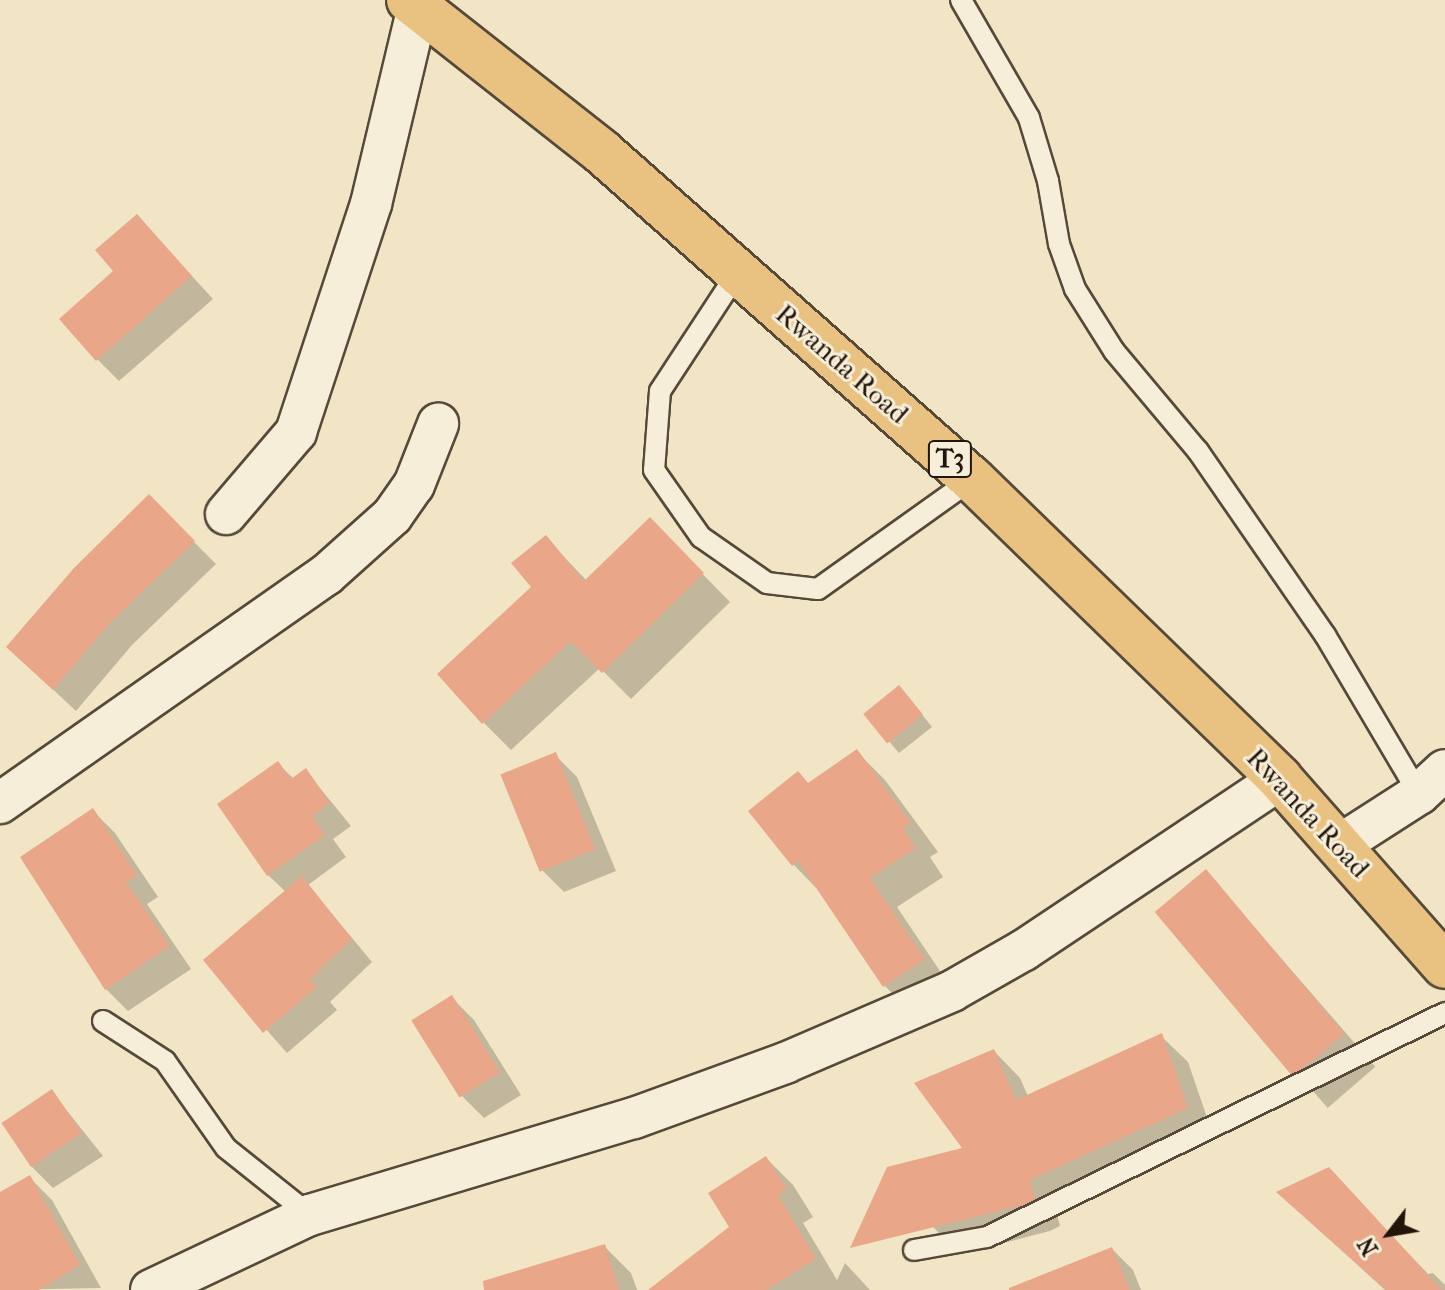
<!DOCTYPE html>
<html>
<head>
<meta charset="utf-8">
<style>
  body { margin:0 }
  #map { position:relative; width:1445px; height:1290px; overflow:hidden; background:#f2e5c5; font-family:"IM FELL French Canon",serif }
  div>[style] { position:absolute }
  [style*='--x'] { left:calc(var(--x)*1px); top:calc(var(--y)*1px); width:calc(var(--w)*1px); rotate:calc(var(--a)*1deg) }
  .shadow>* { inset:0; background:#0003; transform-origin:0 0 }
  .building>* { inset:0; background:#e9a689; transform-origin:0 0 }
  .roads { filter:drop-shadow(2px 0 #56493a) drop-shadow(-2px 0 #56493a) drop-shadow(0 2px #56493a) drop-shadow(0 -2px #56493a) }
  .lane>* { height:20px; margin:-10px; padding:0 10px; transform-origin:10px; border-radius:10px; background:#f7eed9 }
  .street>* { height:40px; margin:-20px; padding:0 20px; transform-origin:20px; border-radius:20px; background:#f7eed9 }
  .highway>* { height:44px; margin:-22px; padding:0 22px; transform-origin:22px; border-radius:22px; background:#e9c282 }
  span { translate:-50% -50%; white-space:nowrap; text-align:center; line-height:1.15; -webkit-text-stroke:6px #f7eed9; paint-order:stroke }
  .shield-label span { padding:2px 6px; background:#f7eed9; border:2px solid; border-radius:6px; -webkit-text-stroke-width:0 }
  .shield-label { font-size:26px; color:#22150c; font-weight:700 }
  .street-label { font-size:28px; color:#22150c }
  .north { position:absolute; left:1349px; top:1194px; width:80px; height:80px; -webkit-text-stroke:6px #f7eed9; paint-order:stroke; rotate:239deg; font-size:22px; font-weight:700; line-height:32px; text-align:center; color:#22150c }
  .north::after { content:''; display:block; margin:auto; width:28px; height:36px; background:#22150c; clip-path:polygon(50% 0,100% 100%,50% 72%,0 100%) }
</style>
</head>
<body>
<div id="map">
  <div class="shadow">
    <i style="clip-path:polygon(137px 216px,213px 299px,119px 381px,97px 359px,116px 271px)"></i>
    <i style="clip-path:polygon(149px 497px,216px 564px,132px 645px,76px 711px,31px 669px)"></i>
    <i style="clip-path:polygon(546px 538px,587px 581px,677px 548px,730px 602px,631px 699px,600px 668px,511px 750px,483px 722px,534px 587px)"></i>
    <i style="clip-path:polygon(909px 698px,932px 727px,899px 753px,866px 714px)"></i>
    <i style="clip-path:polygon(857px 752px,885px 780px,938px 852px,930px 857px,943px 877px,897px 907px,952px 989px,913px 1014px,885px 986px,822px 894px,793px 864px,809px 785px)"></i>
    <i style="clip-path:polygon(555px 755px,577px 777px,616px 871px,564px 892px,542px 870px,503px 776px)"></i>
    <i style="clip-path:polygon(278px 764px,294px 779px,306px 771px,351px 826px,333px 839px,346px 857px,308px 885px,372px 962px,330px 1002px,337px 1010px,287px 1053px,205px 960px,286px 892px,268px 875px)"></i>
    <i style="clip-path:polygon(93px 811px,115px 833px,158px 897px,147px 904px,191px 969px,128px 1011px,106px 989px)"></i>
    <i style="left:1206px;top:872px;width:258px;height:63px;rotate:49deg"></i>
    <i style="clip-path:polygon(452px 998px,474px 1020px,521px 1095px,484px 1118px,462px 1096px)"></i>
    <i style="clip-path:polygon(1161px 1036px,1188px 1062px,1213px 1135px,1055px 1207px,1060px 1226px,1050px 1231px,960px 1254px,933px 1227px,965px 1149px,994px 1051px,1020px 1078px,1028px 1096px)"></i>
    <i style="clip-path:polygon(52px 1092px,103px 1156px,53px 1188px,31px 1166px,4px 1124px)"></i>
    <i style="clip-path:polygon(766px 1158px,793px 1185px,813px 1217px,803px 1223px,837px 1280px,845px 1263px,870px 1290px,652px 1290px,732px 1228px)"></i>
    <i style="clip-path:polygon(1328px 1169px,1428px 1274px,1433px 1273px,1445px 1285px,1445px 1290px,1385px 1290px,1279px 1193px)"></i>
    <i style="clip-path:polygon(30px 1178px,52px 1200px,101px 1288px,0 1290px,0 1195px)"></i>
    <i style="clip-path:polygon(604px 1246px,631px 1273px,637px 1290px,504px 1290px)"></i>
    <i style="clip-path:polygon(1112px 1249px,1133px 1270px,1141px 1290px,1009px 1290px)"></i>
  </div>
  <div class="building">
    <i style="clip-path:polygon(137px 214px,192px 276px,96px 361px,59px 319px,113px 271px,95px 250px)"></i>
    <i style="clip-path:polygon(149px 494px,195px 541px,110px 623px,53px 690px,6px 647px,74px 568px)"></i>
    <i style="clip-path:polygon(650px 517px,704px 573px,602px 673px,571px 641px,482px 724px,437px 674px,531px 587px,511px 563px,546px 535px,584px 581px)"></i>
    <i style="left:899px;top:685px;width:38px;height:46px;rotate:51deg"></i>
    <i style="clip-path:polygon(857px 749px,911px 823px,903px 828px,916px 848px,870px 878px,925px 959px,883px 987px,798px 861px,792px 866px,748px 811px,798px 771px,808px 783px)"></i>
    <i style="left:556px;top:752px;width:105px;height:60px;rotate:68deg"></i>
    <i style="clip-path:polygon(278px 761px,291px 779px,306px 768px,330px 803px,312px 816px,325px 835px,267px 876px,217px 804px)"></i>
    <i style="clip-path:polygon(93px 808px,137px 875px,126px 882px,170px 946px,105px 990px,20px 857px)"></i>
    <i style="left:1206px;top:869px;width:215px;height:67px;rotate:50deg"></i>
    <i style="clip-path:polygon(302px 876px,352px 939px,310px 979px,317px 987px,263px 1033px,203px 960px)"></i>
    <i style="left:452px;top:995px;width:91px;height:48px;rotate:58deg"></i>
    <i style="clip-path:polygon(1162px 1033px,1188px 1108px,1030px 1180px,1035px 1199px,1023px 1205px,850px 1248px,887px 1167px,962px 1148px,914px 1083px,994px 1049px,1016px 1100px)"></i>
    <i style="left:52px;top:1089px;width:53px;height:61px;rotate:56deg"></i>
    <i style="clip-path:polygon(766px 1156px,787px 1190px,778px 1195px,816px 1259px,766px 1290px,648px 1290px,729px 1227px,708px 1193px)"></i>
    <i style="clip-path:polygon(1329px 1167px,1442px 1290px,1386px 1290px,1276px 1192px)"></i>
    <i style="clip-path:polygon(30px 1175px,80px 1265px,39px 1290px,0 1290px,0 1192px)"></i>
    <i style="clip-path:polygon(605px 1244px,619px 1290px,484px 1290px,483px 1281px)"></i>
    <i style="clip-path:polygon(1112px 1247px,1130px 1290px,1009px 1290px,1009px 1288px)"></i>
  </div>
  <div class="roads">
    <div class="lane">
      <i style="--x:961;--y:0;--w:136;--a:60"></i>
      <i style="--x:1029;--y:118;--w:66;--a:73.2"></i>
      <i style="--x:1048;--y:181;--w:64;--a:80.1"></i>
      <i style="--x:1059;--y:244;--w:48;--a:70.4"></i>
      <i style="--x:1075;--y:289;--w:73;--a:57.8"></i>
      <i style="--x:1114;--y:351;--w:131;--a:50"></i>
      <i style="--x:1198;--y:451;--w:224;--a:55.4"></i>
      <i style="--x:1325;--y:635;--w:185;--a:59.4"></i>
      <i style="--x:738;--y:272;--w:142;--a:123.2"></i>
      <i style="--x:660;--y:391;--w:79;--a:94.3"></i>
      <i style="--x:654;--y:470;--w:82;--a:55"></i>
      <i style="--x:701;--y:537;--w:80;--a:34.9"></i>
      <i style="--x:767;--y:583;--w:51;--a:6.7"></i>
      <i style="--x:818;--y:589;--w:189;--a:-35.5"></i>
      <i style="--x:103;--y:1021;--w:74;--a:32.8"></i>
      <i style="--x:165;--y:1061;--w:106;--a:55"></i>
      <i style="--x:226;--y:1148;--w:107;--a:38.6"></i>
      <i style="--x:914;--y:1250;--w:74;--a:-10.1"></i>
      <i style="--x:987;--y:1237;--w:510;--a:-26.06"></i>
    </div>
    <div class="street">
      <i style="--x:226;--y:514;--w:108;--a:-49.5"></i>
      <i style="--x:296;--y:432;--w:240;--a:-71.8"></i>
      <i style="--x:371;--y:204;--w:203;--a:-76.6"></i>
      <i style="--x:0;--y:803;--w:398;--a:-35"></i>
      <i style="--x:326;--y:575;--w:89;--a:-41.8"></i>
      <i style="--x:392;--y:516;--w:38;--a:-55"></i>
      <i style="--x:414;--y:485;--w:66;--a:-68.5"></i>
      <i style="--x:1341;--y:844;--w:93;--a:-32.7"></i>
      <i style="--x:1419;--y:794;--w:35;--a:-43"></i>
      <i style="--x:151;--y:1290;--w:176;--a:-25.3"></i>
      <i style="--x:310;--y:1215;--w:338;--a:-16.7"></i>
      <i style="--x:634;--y:1118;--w:161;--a:-20"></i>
      <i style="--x:785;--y:1063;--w:182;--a:-23.3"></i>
      <i style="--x:952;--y:991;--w:83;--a:-29.7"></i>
      <i style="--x:1024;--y:950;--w:308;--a:-33.7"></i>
    </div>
    <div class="highway">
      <i style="--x:409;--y:0;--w:246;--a:38.2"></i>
      <i style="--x:602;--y:152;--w:494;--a:41.5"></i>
      <i style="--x:972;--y:479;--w:430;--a:44.2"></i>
      <i style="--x:1280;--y:779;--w:249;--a:48.6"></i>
    </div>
  </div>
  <div class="shield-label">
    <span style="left:950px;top:459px">T3</span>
  </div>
  <div class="street-label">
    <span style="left:842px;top:364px;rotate:41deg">Rwanda Road</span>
    <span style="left:1308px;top:813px;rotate:47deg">Rwanda Road</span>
  </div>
  <div class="north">N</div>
</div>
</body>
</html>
